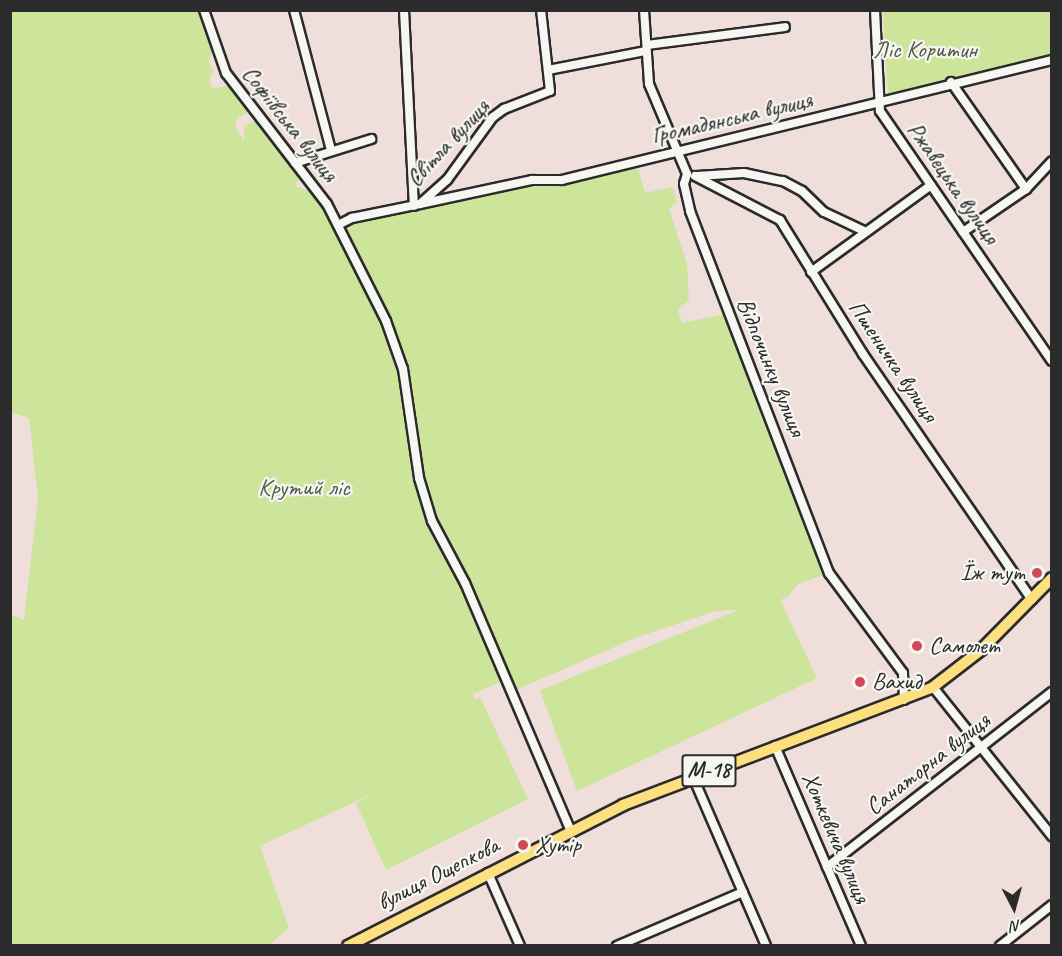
<!DOCTYPE html>
<html>
<head>
<meta charset="utf-8">
<style>
  body { margin:0 }
  #map { position:relative; width:1062px; height:956px; overflow:hidden; background:#efdeda; font-family:Caveat,sans-serif }
  div>[style] { position:absolute }
  [style*='--x'] { left:calc(var(--x)*1px); top:calc(var(--y)*1px); width:calc(var(--w)*1px); rotate:calc(var(--a)*1deg) }
  .green>* { inset:0; background:#cce59b }
  .roads { filter:drop-shadow(2px 0 #2b2b2b) drop-shadow(-2px 0 #2b2b2b) drop-shadow(0 2px #2b2b2b) drop-shadow(0 -2px #2b2b2b) }
  .minor>* { height:8px; margin:-4px; padding:0 4px; transform-origin:4px; border-radius:4px; background:#f6f6f2 }
  .highway>* { height:10px; margin:-5px; padding:0 5px; transform-origin:5px; border-radius:5px; background:#fce080 }
  .dots>* { width:16px; height:16px; translate:-50% -50%; box-sizing:border-box; border:3px solid #f6f6f2; border-radius:50% }
  span { translate:-50% -50%; white-space:nowrap; text-align:center; line-height:1.15; -webkit-text-stroke:4.5px #f6f6f2; paint-order:stroke }
  .shield-label span { padding:2px 4px; background:#f6f6f2; border:2px solid; border-radius:4px; -webkit-text-stroke-width:0 }
  .shield-label { font-size:22px; color:#2b2b2b; font-weight:700 }
  .park-label { font-size:24px; color:#535a47 }
  .street-label { font-size:24px; color:#2b2b2b }
  .poi-label { font-size:24px; color:#2b2b2b }
  .right { translate:-100% -50%; text-align:right }
  .left { translate:0 -50%; text-align:left }
  .frame { position:absolute; inset:0; border:12px solid #2b2b2b; pointer-events:none }
  .north { position:absolute; left:984px; top:878px; width:60px; height:60px; -webkit-text-stroke:4px #f6f6f2; paint-order:stroke; rotate:174deg; font-size:16px; font-weight:700; line-height:24px; text-align:center; color:#2b2b2b }
  .north::after { content:''; display:block; margin:auto; width:21px; height:27px; background:#2b2b2b; clip-path:polygon(50% 0,100% 100%,50% 72%,0 100%) }
</style>
</head>
<body>
<div id="map">
  <div class="green">
    <i style="clip-path:polygon(11px 11px,203px 11px,214px 46px,209px 61px,213px 71px,209px 81px,212px 88px,228px 86px,237px 91px,253px 109px,237px 118px,235px 126px,240px 135px,244px 140px,244px 126px,259px 119px,274px 144px,281px 143px,303px 170px,295px 186px,317px 194px,337px 224px,427px 201px,636px 162px,645px 193px,673px 187px,677px 202px,669px 209px,687px 264px,689px 300px,678px 310px,682px 323px,725px 314px,766px 425px,786px 460px,829px 573px,798px 584px,788px 597px,780px 600px,817px 678px,577px 791px,540px 690px,739px 610px,716px 611px,635px 638px,516px 690px,509px 678px,473px 694px,475px 700px,480px 697px,528px 799px,386px 870px,356px 803px,374px 793px,260px 846px,289px 928px,269px 945px,11px 945px,10px 614px,24px 620px,38px 498px,29px 418px,11px 412px)"></i>
    <i style="clip-path:polygon(883px 11px,1051px 11px,1051px 56px,896px 99px,888px 94px)"></i>
  </div>
  <div class="roads">
    <div class="minor">
      <i style="--x:204;--y:10;--w:67;--a:70.8"></i>
      <i style="--x:226;--y:73;--w:165;--a:52.4"></i>
      <i style="--x:327;--y:204;--w:131;--a:63.2"></i>
      <i style="--x:386;--y:321;--w:51;--a:70.5"></i>
      <i style="--x:403;--y:369;--w:110;--a:81.6"></i>
      <i style="--x:419;--y:478;--w:45;--a:73.2"></i>
      <i style="--x:432;--y:521;--w:70;--a:62"></i>
      <i style="--x:465;--y:583;--w:270;--a:66.9"></i>
      <i style="--x:294;--y:10;--w:145;--a:75.2"></i>
      <i style="--x:404;--y:10;--w:196;--a:87.1"></i>
      <i style="--x:644;--y:10;--w:74;--a:86.1"></i>
      <i style="--x:649;--y:84;--w:98;--a:67.1"></i>
      <i style="--x:875;--y:10;--w:101;--a:87.2"></i>
      <i style="--x:880;--y:111;--w:303;--a:55.5"></i>
      <i style="--x:647;--y:45;--w:139;--a:-7.4"></i>
      <i style="--x:548;--y:70;--w:100;--a:-11"></i>
      <i style="--x:951;--y:82;--w:131;--a:55"></i>
      <i style="--x:295;--y:163;--w:80;--a:-17.5"></i>
      <i style="--x:687;--y:174;--w:10;--a:107"></i>
      <i style="--x:684;--y:184;--w:28;--a:77"></i>
      <i style="--x:690;--y:211;--w:388;--a:69"></i>
      <i style="--x:829;--y:573;--w:124;--a:53.5"></i>
      <i style="--x:903;--y:673;--w:27;--a:88"></i>
      <i style="--x:695;--y:176;--w:96;--a:27.4"></i>
      <i style="--x:780;--y:220;--w:158;--a:58.2"></i>
      <i style="--x:863;--y:354;--w:298;--a:55.5"></i>
      <i style="--x:697;--y:176;--w:47;--a:-3.7"></i>
      <i style="--x:744;--y:173;--w:40;--a:12"></i>
      <i style="--x:783;--y:181;--w:21;--a:28"></i>
      <i style="--x:802;--y:191;--w:30;--a:44"></i>
      <i style="--x:824;--y:212;--w:44;--a:25.4"></i>
      <i style="--x:420;--y:204;--w:115;--a:-12.1"></i>
      <i style="--x:532;--y:180;--w:30;--a:0"></i>
      <i style="--x:562;--y:180;--w:504;--a:-13.76"></i>
      <i style="--x:338;--y:225;--w:16;--a:-27"></i>
      <i style="--x:352;--y:218;--w:69;--a:-11.6"></i>
      <i style="--x:420;--y:204;--w:36;--a:-42"></i>
      <i style="--x:447;--y:180;--w:78;--a:-53.9"></i>
      <i style="--x:493;--y:117;--w:14;--a:-36"></i>
      <i style="--x:504;--y:109;--w:49;--a:-21.4"></i>
      <i style="--x:550;--y:91;--w:81;--a:-96.3"></i>
      <i style="--x:963;--y:232;--w:76;--a:-34.3"></i>
      <i style="--x:1026;--y:189;--w:38;--a:-47"></i>
      <i style="--x:811;--y:272;--w:148;--a:-35.9"></i>
      <i style="--x:933;--y:687;--w:191;--a:51.4"></i>
      <i style="--x:775;--y:746;--w:218;--a:66.7"></i>
      <i style="--x:693;--y:777;--w:184;--a:66.6"></i>
      <i style="--x:827;--y:867;--w:285;--a:-37.9"></i>
      <i style="--x:488;--y:873;--w:80;--a:66.3"></i>
      <i style="--x:617;--y:946;--w:137;--a:-23.2"></i>
      <i style="--x:1000;--y:946;--w:66;--a:-38.3"></i>
    </div>
    <div class="highway">
      <i style="--x:348;--y:946;--w:309;--a:-27.1"></i>
      <i style="--x:623;--y:805;--w:332;--a:-20.8"></i>
      <i style="--x:933;--y:687;--w:61;--a:-37.6"></i>
      <i style="--x:981;--y:650;--w:101;--a:-45.4"></i>
    </div>
  </div>
  <div class="dots">
    <i style="left:1037px;top:573px;background:#d1495b"></i>
    <i style="left:917px;top:646px;background:#d1495b"></i>
    <i style="left:860px;top:682px;background:#d1495b"></i>
    <i style="left:523px;top:845px;background:#d1495b"></i>
  </div>
  <div class="shield-label">
    <span style="left:709px;top:771px">М-18</span>
  </div>
  <div class="park-label">
    <span style="left:925px;top:50px">Ліс Коритин</span>
    <span style="left:304px;top:488px">Крутий ліс</span>
  </div>
  <div class="street-label">
    <span style="left:732px;top:118px;rotate:-13deg">Громадянська вулиця</span>
    <span style="left:290px;top:124px;rotate:52deg">Софіївська вулиця</span>
    <span style="left:448px;top:143px;rotate:-47deg">Світла вулиця</span>
    <span style="left:953px;top:183px;rotate:55deg">Ржавецька вулиця</span>
    <span style="left:893px;top:361px;rotate:56deg">Пшеничка вулиця</span>
    <span style="left:771px;top:367px;rotate:68deg">Відпочинку вулиця</span>
    <span style="left:928px;top:764px;rotate:-38deg">Санаторна вулиця</span>
    <span style="left:836px;top:838px;rotate:67deg">Хоткевича вулиця</span>
    <span style="left:438px;top:874px;rotate:-27deg">вулиця Ощепкова</span>
  </div>
  <div class="poi-label">
    <span class="right" style="left:1025px;top:573px">Їж тут</span>
    <span class="left" style="left:929px;top:646px">Самолет</span>
    <span class="left" style="left:872px;top:682px">Вахид</span>
    <span class="left" style="left:535px;top:845px">Хутір</span>
  </div>
  <div class="frame"></div>
  <div class="north">N</div>
</div>
</body>
</html>
